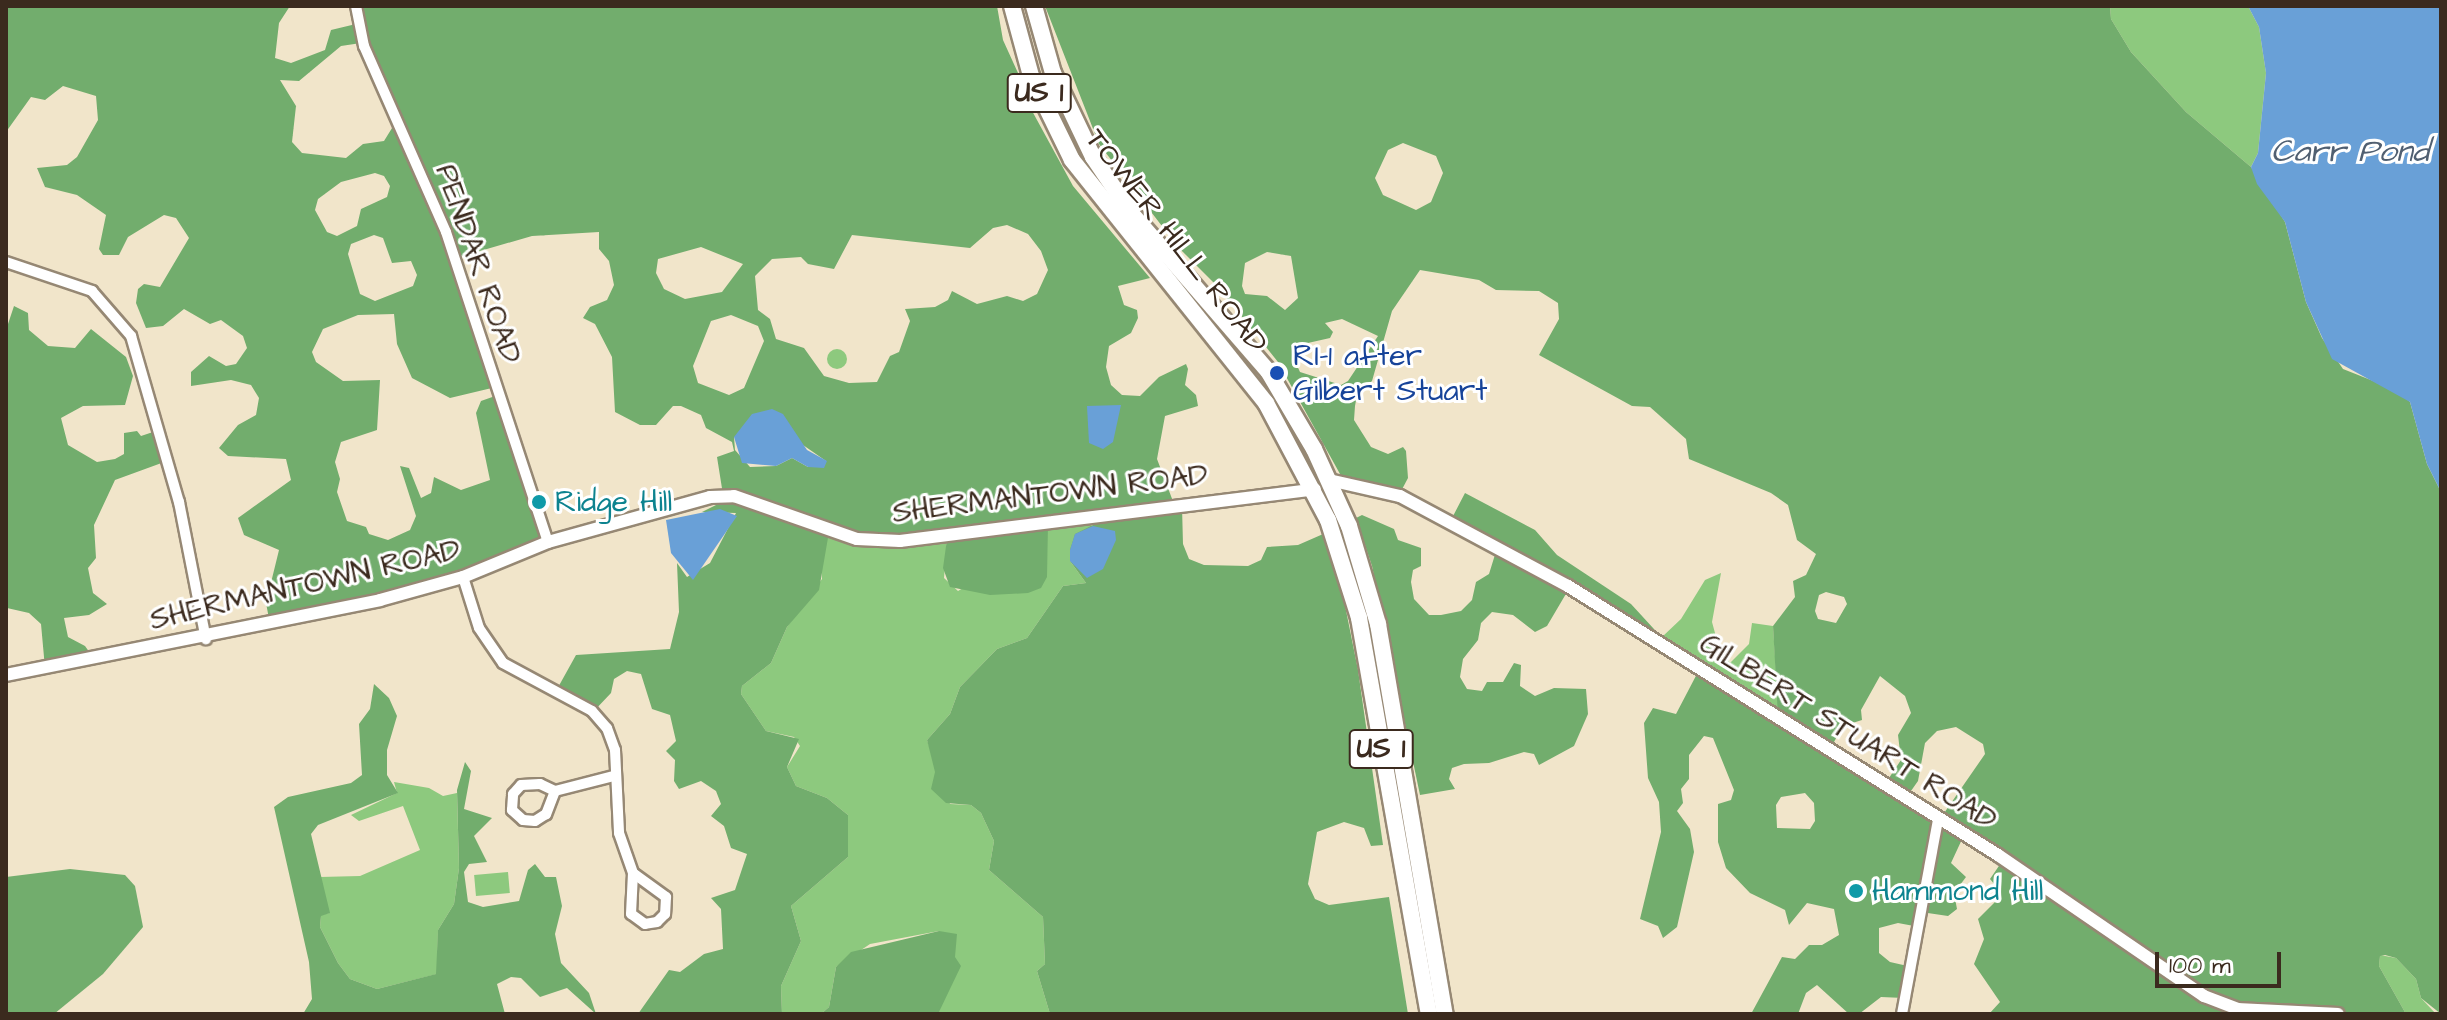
<!DOCTYPE html>
<html>
<head>
<meta charset="utf-8">
<style>
  body { margin:0 }
  #map { position:relative; width:2447px; height:1020px; overflow:hidden; background:#f1e5ca; font-family:"Architects Daughter",sans-serif }
  div>[style] { position:absolute }
  [style*='--x'] { left:calc(var(--x)*1px); top:calc(var(--y)*1px); width:calc(var(--w)*1px); rotate:calc(var(--a)*1deg) }
  .green>* { inset:0; background:#8dc97e; transform-origin:0 0 }
  .round { border-radius:50% }
  .forest>* { inset:0; background:#72ad6d }
  .water>* { inset:0; background:#69a0d7 }
  .roads { filter:drop-shadow(2px 0 #968874) drop-shadow(-2px 0 #968874) drop-shadow(0 2px #968874) drop-shadow(0 -2px #968874) }
  .minor>* { height:10px; margin:-5px; padding:0 5px; transform-origin:5px; border-radius:5px; background:#fff }
  .tertiary>* { height:12px; margin:-6px; padding:0 6px; transform-origin:6px; border-radius:6px; background:#fff }
  .trunk>* { height:16px; margin:-8px; padding:0 8px; transform-origin:8px; border-radius:8px; background:#fff }
  .dots>* { width:22px; height:22px; translate:-50% -50%; box-sizing:border-box; border:4px solid #fff; border-radius:50% }
  span { translate:-50% -50%; white-space:nowrap; text-align:center; line-height:1.15; -webkit-text-stroke:6px #fff; paint-order:stroke }
  .shield-label span { padding:2px 6px; background:#fff; border:2px solid; border-radius:6px; -webkit-text-stroke-width:0 }
  .shield-label { font-size:28px; color:#3b2a1e; font-weight:700 }
  .street-label { font-size:30px; color:#3b2a1e }
  .transit-label { font-size:30px; color:#164399 }
  .left { translate:0 -50%; text-align:left }
  .culture-label { font-size:30px; color:#0d838f }
  .water-label { font-size:32px; color:#505f71; font-style:italic }
  .frame { position:absolute; inset:0; border:8px solid #3b2a1e; pointer-events:none }
  .scale { position:absolute; left:2155px; top:952px; width:126px; height:36px; box-sizing:border-box; border:4px solid #3b2a1e; border-top:0; padding-left:10px; font-size:24px; line-height:28px; white-space:nowrap; color:#3b2a1e; -webkit-text-stroke:6px #fff; paint-order:stroke }
</style>
</head>
<body>
<div id="map">
  <div class="green">
    <i style="clip-path:polygon(2110px 6px,2248px 6px,2259px 27px,2266px 73px,2258px 153px,2251px 167px,2186px 112px,2131px 52px,2111px 19px)"></i>
    <i class="round" style="left:827px;top:349px;width:20px;height:20px"></i>
    <i style="clip-path:polygon(1077px 520px,1093px 526px,1070px 561px,1086px 583px,1063px 586px,1027px 638px,997px 649px,960px 687px,950px 714px,927px 740px,950px 804px,971px 805px,981px 813px,994px 841px,989px 870px,1043px 917px,1045px 964px,1037px 971px,1050px 1014px,938px 1014px,955px 957px,939px 931px,870px 944px,836px 967px,829px 1007px,821px 1014px,782px 1014px,781px 986px,801px 941px,791px 906px,848px 857px,848px 815px,827px 798px,796px 786px,787px 767px,800px 746px,794px 737px,766px 731px,741px 694px,742px 686px,771px 663px,787px 627px,822px 579px,821px 560px,829px 532px,947px 538px,944px 578px,958px 591px,1047px 539px,1047px 524px)"></i>
    <i style="clip-path:polygon(1721px 573px,1712px 622px,1718px 644px,1730px 663px,1749px 644px,1752px 623px,1773px 626px,1779px 717px,1678px 656px,1662px 637px,1681px 619px,1705px 580px)"></i>
    <i style="clip-path:polygon(394px 782px,429px 788px,443px 796px,457px 793px,459px 868px,454px 904px,438px 930px,437px 974px,377px 989px,350px 979px,338px 963px,320px 927px,321px 915px,329px 913px,320px 877px,360px 876px,420px 850px,403px 806px,359px 821px,351px 815px,397px 793px)"></i>
    <i style="left:508px;top:872px;width:21px;height:34px;rotate:85deg"></i>
    <i style="clip-path:polygon(2380px 955px,2396px 958px,2416px 979px,2421px 998px,2436px 1014px,2406px 1014px,2379px 966px)"></i>
  </div>
  <div class="forest">
    <i style="clip-path:polygon(evenodd,6px 6px,290px 6px,279px 23px,275px 58px,291px 63px,325px 50px,331px 30px,356px 24px,356px 6px,997px 6px,1003px 40px,1023px 84px,1019px 87px,1073px 186px,1150px 278px,1118px 286px,1124px 305px,1137px 310px,1138px 318px,1131px 333px,1109px 346px,1106px 367px,1111px 385px,1122px 395px,1140px 396px,1159px 377px,1186px 364px,1188px 369px,1185px 385px,1196px 395px,1198px 406px,1165px 416px,1157px 459px,1174px 504px,1182px 506px,1183px 544px,1189px 559px,1204px 565px,1248px 566px,1261px 560px,1267px 547px,1298px 545px,1330px 531px,1358px 670px,1383px 845px,1371px 846px,1364px 828px,1344px 822px,1317px 832px,1308px 884px,1315px 899px,1329px 905px,1389px 897px,1408px 1014px,1050px 1014px,1037px 971px,1045px 964px,1043px 917px,989px 870px,994px 841px,981px 813px,971px 805px,946px 803px,931px 789px,935px 772px,927px 740px,950px 714px,960px 687px,997px 649px,1027px 638px,1063px 586px,1086px 583px,1070px 561px,1070px 550px,1075px 534px,1093px 525px,1077px 520px,1048px 524px,1047px 577px,1041px 588px,1028px 593px,990px 595px,950px 587px,943px 568px,947px 539px,829px 532px,819px 590px,787px 627px,771px 663px,742px 686px,741px 694px,766px 731px,799px 739px,787px 767px,796px 786px,827px 798px,848px 815px,848px 857px,791px 906px,801px 941px,781px 986px,782px 1014px,638px 1014px,669px 970px,680px 972px,704px 954px,723px 949px,721px 909px,711px 898px,735px 890px,747px 854px,731px 848px,724px 826px,711px 816px,721px 804px,716px 791px,701px 781px,679px 789px,674px 781px,675px 760px,666px 751px,676px 741px,670px 715px,652px 709px,641px 674px,627px 671px,614px 679px,611px 693px,593px 712px,556px 691px,576px 655px,670px 649px,679px 612px,677px 563px,687px 577px,710px 563px,736px 513px,702px 512px,724px 501px,717px 457px,734px 451px,732px 442px,706px 428px,701px 415px,681px 406px,673px 406px,656px 425px,640px 425px,615px 412px,612px 357px,595px 324px,583px 318px,590px 307px,607px 300px,614px 285px,609px 261px,599px 249px,599px 232px,532px 236px,456px 258px,496px 387px,450px 398px,412px 378px,397px 344px,394px 314px,358px 315px,323px 329px,312px 352px,316px 362px,343px 381px,380px 380px,377px 430px,341px 442px,335px 462px,340px 479px,337px 492px,347px 521px,366px 527px,369px 534px,388px 540px,410px 530px,416px 516px,400px 466px,409px 468px,421px 498px,431px 493px,434px 477px,461px 490px,490px 480px,476px 413px,481px 401px,498px 395px,548px 546px,504px 566px,270px 624px,266px 603px,279px 550px,244px 535px,238px 518px,291px 480px,286px 459px,228px 456px,219px 448px,238px 425px,256px 415px,259px 398px,251px 385px,231px 380px,191px 386px,191px 372px,209px 356px,226px 366px,236px 364px,247px 348px,243px 336px,221px 320px,210px 324px,184px 309px,163px 326px,146px 328px,136px 303px,138px 289px,144px 284px,160px 287px,189px 238px,176px 218px,164px 215px,128px 237px,119px 255px,103px 255px,99px 249px,106px 215px,77px 195px,45px 187px,37px 168px,67px 165px,77px 157px,98px 120px,96px 96px,63px 86px,45px 100px,31px 97px,6px 132px,6px 6px,361px 43px,397px 120px,384px 141px,363px 144px,346px 158px,302px 153px,292px 142px,296px 106px,280px 80px,299px 81px,341px 46px,361px 43px,6px 6px,375px 173px,384px 176px,390px 186px,387px 197px,361px 209px,357px 226px,337px 236px,327px 232px,315px 210px,318px 199px,341px 182px,375px 173px,6px 6px,1007px 225px,1028px 234px,1041px 251px,1048px 270px,1037px 294px,1023px 301px,1007px 296px,977px 304px,952px 291px,948px 300px,935px 307px,905px 309px,910px 321px,899px 352px,890px 356px,877px 382px,849px 383px,824px 376px,804px 348px,776px 339px,770px 319px,758px 310px,755px 276px,772px 259px,801px 257px,808px 264px,834px 269px,852px 235px,970px 248px,993px 228px,1007px 225px,6px 6px,374px 235px,383px 238px,392px 263px,411px 261px,417px 275px,413px 286px,375px 301px,360px 294px,348px 254px,351px 244px,374px 235px,6px 6px,701px 247px,743px 264px,722px 292px,685px 299px,664px 289px,656px 273px,658px 259px,701px 247px,6px 6px,731px 315px,758px 326px,764px 341px,744px 388px,729px 395px,698px 383px,693px 366px,711px 321px,731px 315px,6px 6px,734px 437px,803px 445px,826px 461px,808px 467px,792px 458px,776px 466px,750px 467px,735px 450px,734px 437px)"></i>
    <i style="clip-path:polygon(evenodd,1045px 6px,2110px 6px,2111px 19px,2131px 52px,2186px 112px,2251px 167px,2285px 222px,2306px 302px,2322px 338px,2343px 369px,2396px 390px,2410px 402px,2427px 464px,2441px 492px,2441px 1014px,2421px 998px,2416px 979px,2396px 958px,2385px 955px,2380px 956px,2379px 966px,2406px 1014px,1989px 1014px,2000px 1002px,1974px 964px,1984px 939px,1978px 919px,1997px 900px,2000px 891px,1990px 879px,2003px 860px,1964px 835px,1951px 863px,1966px 877px,1954px 893px,1957px 909px,1948px 916px,1921px 912px,1914px 926px,1898px 923px,1879px 928px,1879px 953px,1890px 962px,1912px 967px,1904px 998px,1881px 997px,1859px 1014px,1849px 1014px,1817px 985px,1806px 993px,1798px 1014px,1751px 1014px,1782px 957px,1795px 959px,1809px 945px,1822px 945px,1839px 935px,1834px 909px,1807px 903px,1789px 925px,1785px 910px,1750px 893px,1726px 868px,1718px 842px,1718px 804px,1731px 800px,1734px 790px,1713px 738px,1704px 736px,1689px 755px,1689px 779px,1681px 789px,1683px 803px,1677px 811px,1690px 829px,1694px 852px,1677px 927px,1663px 938px,1658px 926px,1640px 919px,1661px 832px,1659px 802px,1648px 778px,1644px 723px,1653px 708px,1676px 714px,1699px 670px,1778px 717px,1773px 626px,1795px 597px,1793px 581px,1806px 575px,1816px 554px,1797px 540px,1788px 505px,1771px 493px,1689px 459px,1686px 439px,1650px 407px,1632px 406px,1539px 355px,1559px 319px,1558px 303px,1539px 291px,1496px 290px,1479px 280px,1420px 270px,1392px 311px,1372px 381px,1357px 395px,1355px 406px,1354px 420px,1371px 447px,1388px 454px,1403px 447px,1406px 451px,1408px 478px,1399px 495px,1345px 483px,1278px 362px,1218px 287px,1178px 247px,1099px 144px,1045px 6px,1403px 143px,1436px 156px,1443px 173px,1431px 202px,1416px 210px,1383px 195px,1375px 178px,1388px 150px,1403px 143px,1045px 6px,1267px 252px,1291px 256px,1298px 298px,1285px 310px,1267px 296px,1245px 294px,1242px 286px,1245px 263px,1267px 252px,1045px 6px,1342px 319px,1378px 336px,1348px 381px,1341px 385px,1300px 372px,1294px 359px,1299px 345px,1330px 338px,1333px 332px,1325px 323px,1342px 319px,1045px 6px,1826px 592px,1844px 597px,1847px 604px,1836px 623px,1818px 619px,1815px 611px,1819px 595px,1826px 592px,1045px 6px,1880px 676px,1905px 696px,1911px 713px,1898px 735px,1901px 760px,1885px 784px,1830px 749px,1843px 726px,1862px 720px,1861px 710px,1880px 676px,1045px 6px,1956px 727px,1983px 744px,1985px 754px,1940px 819px,1906px 798px,1918px 781px,1925px 743px,1937px 731px,1956px 727px,1045px 6px,1805px 793px,1814px 803px,1815px 821px,1810px 829px,1777px 828px,1776px 805px,1781px 797px,1805px 793px)"></i>
    <i style="clip-path:polygon(14px 306px,28px 313px,29px 330px,48px 346px,75px 348px,91px 329px,126px 357px,133px 376px,125px 405px,83px 406px,61px 418px,68px 445px,97px 462px,115px 459px,124px 454px,124px 433px,137px 431px,141px 436px,159px 430px,167px 461px,115px 480px,94px 525px,96px 558px,88px 568px,93px 593px,107px 604px,89px 615px,64px 618px,68px 637px,85px 646px,95px 660px,45px 668px,41px 624px,29px 613px,7px 608px,6px 330px)"></i>
    <i style="clip-path:polygon(1465px 493px,1535px 530px,1557px 555px,1631px 604px,1676px 653px,1570px 587px,1547px 626px,1535px 632px,1513px 615px,1492px 612px,1481px 623px,1478px 640px,1463px 659px,1460px 677px,1467px 689px,1482px 691px,1487px 682px,1503px 682px,1514px 663px,1521px 665px,1520px 686px,1535px 696px,1554px 688px,1586px 689px,1588px 714px,1574px 746px,1539px 765px,1534px 754px,1524px 752px,1489px 763px,1464px 764px,1452px 768px,1449px 779px,1455px 789px,1420px 795px,1372px 566px,1356px 518px,1362px 515px,1394px 529px,1398px 540px,1421px 548px,1421px 566px,1413px 570px,1411px 582px,1414px 599px,1429px 615px,1441px 615px,1461px 611px,1472px 600px,1476px 582px,1489px 574px,1498px 545px,1451px 520px)"></i>
    <i style="clip-path:polygon(374px 684px,389px 698px,397px 716px,387px 750px,387px 775px,398px 793px,318px 825px,311px 834px,330px 913px,321px 916px,320px 927px,338px 963px,350px 979px,377px 989px,436px 974px,438px 930px,454px 904px,459px 868px,457px 790px,465px 762px,471px 771px,464px 809px,492px 818px,474px 836px,487px 862px,469px 864px,464px 872px,468px 902px,483px 907px,519px 901px,528px 870px,535px 864px,545px 877px,556px 877px,562px 906px,555px 934px,561px 963px,589px 993px,596px 1014px,567px 988px,540px 997px,521px 978px,511px 977px,497px 984px,505px 1014px,303px 1014px,312px 999px,309px 962px,274px 807px,288px 797px,351px 783px,362px 775px,359px 724px,370px 709px)"></i>
    <i style="clip-path:polygon(70px 869px,125px 875px,135px 886px,143px 927px,103px 974px,54px 1014px,6px 1014px,6px 877px)"></i>
    <i style="clip-path:polygon(939px 931px,957px 934px,955px 957px,961px 966px,938px 1014px,821px 1014px,829px 1007px,836px 967px,851px 952px)"></i>
  </div>
  <div class="water">
    <i style="clip-path:polygon(2248px 6px,2441px 6px,2441px 492px,2427px 464px,2410px 402px,2332px 359px,2306px 302px,2285px 222px,2257px 184px,2251px 167px,2258px 153px,2266px 73px,2259px 27px)"></i>
    <i style="clip-path:polygon(1121px 405px,1113px 442px,1103px 449px,1089px 443px,1087px 406px)"></i>
    <i style="clip-path:polygon(772px 409px,783px 414px,807px 450px,827px 461px,824px 468px,808px 467px,792px 458px,776px 466px,742px 463px,734px 437px,752px 414px)"></i>
    <i style="clip-path:polygon(720px 509px,737px 516px,693px 580px,671px 553px,666px 520px)"></i>
    <i style="clip-path:polygon(1093px 526px,1115px 531px,1116px 540px,1103px 569px,1087px 578px,1070px 561px,1070px 550px,1075px 534px)"></i>
  </div>
  <div class="roads">
    <div class="minor">
      <i style="--x:356;--y:6;--w:41;--a:78.7"></i>
      <i style="--x:364;--y:46;--w:203;--a:66.2"></i>
      <i style="--x:446;--y:232;--w:326;--a:71.8"></i>
      <i style="--x:6;--y:262;--w:91;--a:18.6"></i>
      <i style="--x:92;--y:291;--w:60;--a:49.1"></i>
      <i style="--x:131;--y:336;--w:173;--a:73.9"></i>
      <i style="--x:179;--y:502;--w:140;--a:78.9"></i>
      <i style="--x:463;--y:577;--w:53;--a:72.6"></i>
      <i style="--x:479;--y:628;--w:42;--a:55.6"></i>
      <i style="--x:503;--y:663;--w:101;--a:28.3"></i>
      <i style="--x:592;--y:711;--w:23;--a:49"></i>
      <i style="--x:607;--y:728;--w:23;--a:70"></i>
      <i style="--x:615;--y:750;--w:83;--a:87.2"></i>
      <i style="--x:619;--y:833;--w:42;--a:70.7"></i>
      <i style="--x:555;--y:791;--w:25;--a:111"></i>
      <i style="--x:546;--y:814;--w:13;--a:148"></i>
      <i style="--x:535;--y:821;--w:12;--a:-175"></i>
      <i style="--x:523;--y:820;--w:15;--a:-138"></i>
      <i style="--x:512;--y:810;--w:16;--a:-86"></i>
      <i style="--x:513;--y:794;--w:12;--a:-48"></i>
      <i style="--x:521;--y:785;--w:19;--a:-3"></i>
      <i style="--x:540;--y:784;--w:17;--a:25"></i>
      <i style="--x:555;--y:791;--w:61;--a:-14.3"></i>
      <i style="--x:633;--y:873;--w:41;--a:36"></i>
      <i style="--x:666;--y:897;--w:17;--a:93"></i>
      <i style="--x:665;--y:914;--w:11;--a:135"></i>
      <i style="--x:657;--y:922;--w:12;--a:171"></i>
      <i style="--x:645;--y:924;--w:17;--a:-144"></i>
      <i style="--x:631;--y:914;--w:41;--a:-87.2"></i>
      <i style="--x:1902;--y:1014;--w:198;--a:-79.5"></i>
    </div>
    <div class="tertiary">
      <i style="--x:1329;--y:480;--w:73;--a:12.7"></i>
      <i style="--x:1400;--y:496;--w:191;--a:28.2"></i>
      <i style="--x:1568;--y:586;--w:507;--a:32.03"></i>
      <i style="--x:1998;--y:855;--w:250;--a:34.4"></i>
      <i style="--x:2204;--y:996;--w:36;--a:21"></i>
      <i style="--x:2238;--y:1009;--w:100;--a:2.9"></i>
      <i style="--x:6;--y:675;--w:381;--a:-11.3"></i>
      <i style="--x:380;--y:600;--w:86;--a:-15.5"></i>
      <i style="--x:463;--y:577;--w:92;--a:-22.4"></i>
      <i style="--x:548;--y:542;--w:168;--a:-15.5"></i>
      <i style="--x:710;--y:497;--w:24;--a:-2"></i>
      <i style="--x:734;--y:496;--w:130;--a:19.3"></i>
      <i style="--x:857;--y:539;--w:43;--a:2.7"></i>
      <i style="--x:900;--y:541;--w:418;--a:-7.1"></i>
    </div>
    <div class="trunk">
      <i style="--x:1012;--y:6;--w:73;--a:74.8"></i>
      <i style="--x:1031;--y:76;--w:93;--a:64"></i>
      <i style="--x:1072;--y:160;--w:311;--a:51.4"></i>
      <i style="--x:1266;--y:403;--w:132;--a:62.1"></i>
      <i style="--x:1328;--y:520;--w:103;--a:72.4"></i>
      <i style="--x:1359;--y:618;--w:402;--a:80"></i>
      <i style="--x:1034;--y:6;--w:70;--a:74.2"></i>
      <i style="--x:1053;--y:73;--w:93;--a:64.5"></i>
      <i style="--x:1093;--y:157;--w:68;--a:55.8"></i>
      <i style="--x:1131;--y:213;--w:209;--a:49.1"></i>
      <i style="--x:1268;--y:371;--w:91;--a:59.5"></i>
      <i style="--x:1314;--y:449;--w:85;--a:65.6"></i>
      <i style="--x:1349;--y:526;--w:102;--a:73.5"></i>
      <i style="--x:1378;--y:624;--w:396;--a:80.3"></i>
    </div>
  </div>
  <div class="dots">
    <i style="left:1277px;top:373px;background:#1a4fb4"></i>
    <i style="left:539px;top:502px;background:#0f9aa8"></i>
    <i style="left:1856px;top:891px;background:#0f9aa8"></i>
  </div>
  <div class="shield-label">
    <span style="left:1039px;top:93px">US 1</span>
    <span style="left:1381px;top:749px">US 1</span>
  </div>
  <div class="street-label">
    <span style="left:1176px;top:241px;rotate:52deg">TOWER HILL ROAD</span>
    <span style="left:478px;top:264px;rotate:71deg">PENDAR ROAD</span>
    <span style="left:1050px;top:494px;rotate:-7deg">SHERMANTOWN ROAD</span>
    <span style="left:305px;top:585px;rotate:-13deg">SHERMANTOWN ROAD</span>
    <span style="left:1848px;top:732px;rotate:32deg">GILBERT STUART ROAD</span>
  </div>
  <div class="transit-label">
    <span class="left" style="left:1293px;top:373px">RI-1 after<br>Gilbert Stuart</span>
  </div>
  <div class="culture-label">
    <span class="left" style="left:555px;top:502px">Ridge Hill</span>
    <span class="left" style="left:1872px;top:891px">Hammond Hill</span>
  </div>
  <div class="water-label">
    <span style="left:2350px;top:152px">Carr Pond</span>
  </div>
  <div class="frame"></div>
  <div class="scale">100 m</div>
</div>
</body>
</html>
